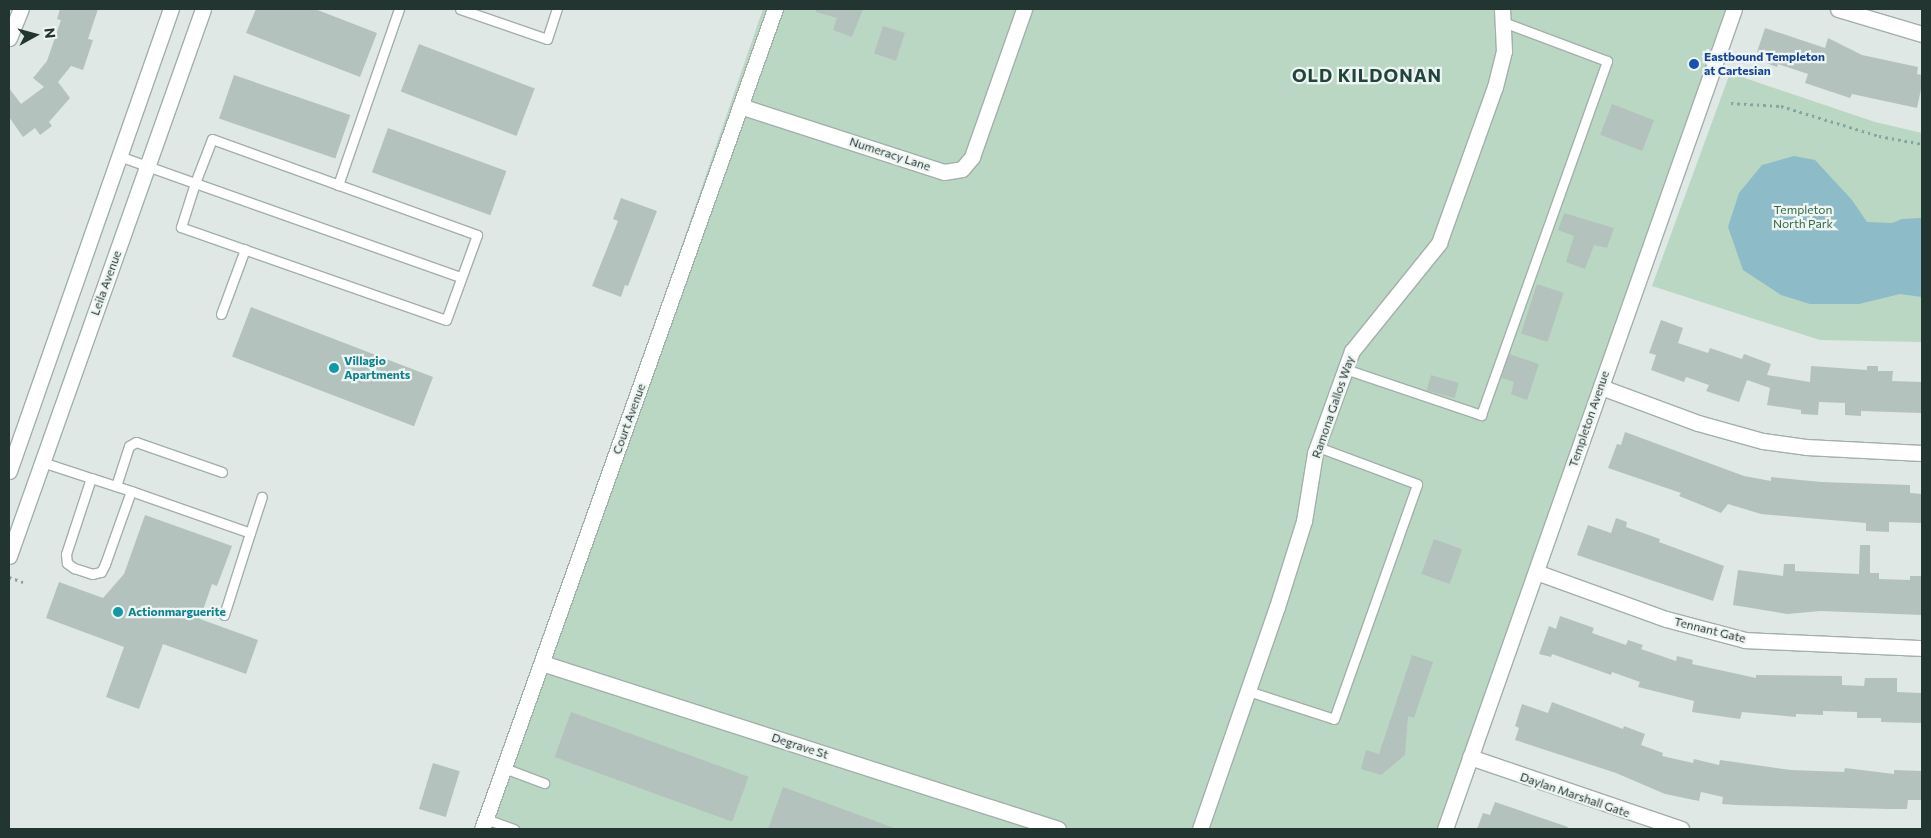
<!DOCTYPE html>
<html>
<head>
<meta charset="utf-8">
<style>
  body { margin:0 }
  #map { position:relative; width:1931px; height:838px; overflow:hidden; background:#dfe8e4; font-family:Commissioner,sans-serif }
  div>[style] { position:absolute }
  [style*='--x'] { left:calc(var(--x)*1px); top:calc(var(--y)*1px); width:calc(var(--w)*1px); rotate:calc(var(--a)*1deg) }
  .green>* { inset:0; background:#bad7c3 }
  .water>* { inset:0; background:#8dbbc7 }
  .building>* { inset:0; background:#b4c2bd; transform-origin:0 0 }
  .path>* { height:2.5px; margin-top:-1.25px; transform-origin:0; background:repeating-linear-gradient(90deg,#83a79e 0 2.5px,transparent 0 6.5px) }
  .roads { filter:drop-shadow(1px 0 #a3afab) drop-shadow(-1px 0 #a3afab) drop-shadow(0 1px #a3afab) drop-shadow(0 -1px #a3afab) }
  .lane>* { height:9px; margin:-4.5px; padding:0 4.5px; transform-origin:4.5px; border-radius:4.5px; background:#fff }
  .street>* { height:15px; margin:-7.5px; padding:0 7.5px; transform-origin:7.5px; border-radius:7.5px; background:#fff }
  .secondary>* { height:15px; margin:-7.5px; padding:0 7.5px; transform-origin:7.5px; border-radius:7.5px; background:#fff }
  .dots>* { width:14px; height:14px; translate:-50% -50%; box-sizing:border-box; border:2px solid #eef5f2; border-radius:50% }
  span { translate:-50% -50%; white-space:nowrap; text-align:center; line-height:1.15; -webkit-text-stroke:4.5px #eef5f2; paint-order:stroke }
  .transit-label { font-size:12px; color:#164399; font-weight:700 }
  .left { translate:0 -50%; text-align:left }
  .street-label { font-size:12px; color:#223531 }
  .park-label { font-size:12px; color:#326749 }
  .culture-label { font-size:12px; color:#0d838f; font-weight:700 }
  .district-label { font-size:18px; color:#21443d; font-weight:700; letter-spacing:1px }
  .frame { position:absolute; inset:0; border:10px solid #223531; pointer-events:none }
  .north { position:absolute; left:10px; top:10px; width:50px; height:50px; -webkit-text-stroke:4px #eef5f2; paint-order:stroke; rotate:83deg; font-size:14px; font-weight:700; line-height:20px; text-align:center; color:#223531 }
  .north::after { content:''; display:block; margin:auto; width:18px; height:22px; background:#223531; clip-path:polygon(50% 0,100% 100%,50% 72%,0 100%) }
</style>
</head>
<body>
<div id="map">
  <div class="green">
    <i style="clip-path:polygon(763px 9px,1734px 9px,1445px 829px,481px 829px)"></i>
    <i style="clip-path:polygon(1730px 73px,1875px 122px,1922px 133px,1922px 342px,1820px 340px,1652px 286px)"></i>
  </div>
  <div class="water">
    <i style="clip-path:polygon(1794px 156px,1815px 160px,1852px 200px,1867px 222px,1892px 223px,1902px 219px,1922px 218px,1922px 297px,1900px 294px,1859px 304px,1810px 304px,1781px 295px,1743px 270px,1728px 227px,1739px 193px,1762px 165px)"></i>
  </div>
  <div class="building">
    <i style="clip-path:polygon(60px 9px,98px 9px,88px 39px,93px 40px,83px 70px,71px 66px,58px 82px,70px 98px,49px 122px,52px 126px,40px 135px,35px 128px,23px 137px,9px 117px,9px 88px,21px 104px,44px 87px,33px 78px,47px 61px,61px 20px,57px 19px)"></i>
    <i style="clip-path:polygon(256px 9px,315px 9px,377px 33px,360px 77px,246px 33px)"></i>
    <i style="clip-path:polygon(816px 9px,863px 9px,852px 37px,833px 30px,837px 18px,816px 12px)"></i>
    <i style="left:883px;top:26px;width:23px;height:29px;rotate:18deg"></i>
    <i style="clip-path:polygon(1765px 28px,1825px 48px,1828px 38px,1862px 55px,1918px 67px,1917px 74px,1922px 75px,1922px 85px,1917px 108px,1852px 94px,1850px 98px,1805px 83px,1808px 74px,1778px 64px,1777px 67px,1766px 63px,1769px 56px,1757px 52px)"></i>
    <i style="left:419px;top:44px;width:124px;height:51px;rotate:21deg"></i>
    <i style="left:234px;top:75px;width:123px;height:46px;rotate:19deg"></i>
    <i style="left:1612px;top:104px;width:45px;height:33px;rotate:21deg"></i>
    <i style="left:388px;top:128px;width:126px;height:47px;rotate:20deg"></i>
    <i style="clip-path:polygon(621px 198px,657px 211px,628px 286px,625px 285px,621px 297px,592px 286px,618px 221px,613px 219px)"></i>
    <i style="clip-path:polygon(1564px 213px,1614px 228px,1607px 248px,1594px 245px,1585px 269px,1566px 262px,1574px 236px,1558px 230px)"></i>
    <i style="left:1537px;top:284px;width:28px;height:52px;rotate:18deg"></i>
    <i style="left:251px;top:307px;width:195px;height:53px;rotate:21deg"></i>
    <i style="clip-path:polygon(1661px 320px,1683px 328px,1678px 343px,1708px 353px,1710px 348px,1742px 359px,1744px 354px,1771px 364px,1767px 375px,1810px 382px,1811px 366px,1867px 370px,1867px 366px,1878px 366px,1878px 371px,1893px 371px,1892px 381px,1922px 382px,1921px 413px,1861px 411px,1861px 416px,1845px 415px,1845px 403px,1819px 402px,1818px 415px,1801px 414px,1801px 410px,1767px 405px,1770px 388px,1747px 380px,1739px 402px,1706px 391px,1709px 385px,1686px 377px,1684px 382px,1651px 370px,1656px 355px,1649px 353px)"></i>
    <i style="clip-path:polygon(1509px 354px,1539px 364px,1527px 400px,1511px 394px,1514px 382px,1501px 378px)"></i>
    <i style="left:1431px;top:375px;width:29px;height:16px;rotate:16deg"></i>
    <i style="clip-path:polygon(1625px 432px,1744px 476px,1771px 481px,1771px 477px,1821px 482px,1910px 485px,1910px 493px,1922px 494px,1922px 523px,1889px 522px,1889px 532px,1866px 531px,1866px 523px,1761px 514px,1728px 504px,1721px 513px,1679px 496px,1681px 493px,1608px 468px,1617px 444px,1621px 445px)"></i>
    <i style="clip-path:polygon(145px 515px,232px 546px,217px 586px,212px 584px,200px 619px,258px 640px,246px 674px,163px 644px,139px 709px,106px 697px,124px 647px,46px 618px,59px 582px,103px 598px,124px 574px)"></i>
    <i style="clip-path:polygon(1616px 518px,1627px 522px,1626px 527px,1660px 539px,1659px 542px,1724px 566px,1713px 601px,1577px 555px,1588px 525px,1611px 533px)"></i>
    <i style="left:1434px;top:539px;width:30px;height:37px;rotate:20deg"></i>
    <i style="clip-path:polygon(1860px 545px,1870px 545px,1870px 573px,1879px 573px,1879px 579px,1910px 580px,1910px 576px,1922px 576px,1922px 615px,1821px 611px,1787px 614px,1733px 605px,1738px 570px,1783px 576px,1784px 564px,1795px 564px,1795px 571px,1859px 574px)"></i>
    <i style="clip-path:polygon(1560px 616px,1594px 628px,1592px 633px,1626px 645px,1628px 640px,1643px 645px,1641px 649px,1676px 661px,1677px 656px,1693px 660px,1692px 664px,1756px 678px,1756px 675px,1842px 676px,1842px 685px,1864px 686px,1865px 678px,1897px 678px,1897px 692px,1922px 693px,1922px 723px,1881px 722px,1881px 718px,1857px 718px,1857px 712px,1823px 711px,1823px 715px,1796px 714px,1796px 717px,1742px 712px,1740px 719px,1692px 712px,1694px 701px,1638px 687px,1640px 682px,1612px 672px,1611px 675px,1552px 654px,1551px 657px,1539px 654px,1549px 626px,1556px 629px)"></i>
    <i style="clip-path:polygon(1412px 655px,1433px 662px,1414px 718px,1408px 716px,1405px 755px,1381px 775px,1361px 769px,1366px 750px,1379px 754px)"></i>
    <i style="clip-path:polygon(1552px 702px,1623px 729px,1624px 726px,1645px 734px,1641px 745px,1663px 753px,1662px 756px,1693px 763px,1694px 759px,1719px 765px,1720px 760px,1791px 770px,1844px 772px,1845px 768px,1894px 774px,1894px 770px,1922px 771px,1922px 800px,1908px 800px,1907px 809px,1888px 809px,1736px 805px,1722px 804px,1723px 797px,1701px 792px,1699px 801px,1665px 794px,1616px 773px,1515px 740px,1519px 728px,1515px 726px,1522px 704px,1548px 713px)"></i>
    <i style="left:571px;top:712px;width:189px;height:48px;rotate:20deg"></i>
    <i style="left:433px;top:763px;width:28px;height:48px;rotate:17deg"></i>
    <i style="clip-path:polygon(783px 787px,894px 828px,893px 829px,768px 829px)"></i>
    <i style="clip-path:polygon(1495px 802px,1568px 827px,1567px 829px,1477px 829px,1483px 813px,1490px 815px)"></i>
  </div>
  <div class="path">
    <i style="--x:1731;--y:103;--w:50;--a:3.4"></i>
    <i style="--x:1781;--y:106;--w:102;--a:17"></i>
    <i style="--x:1879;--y:136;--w:44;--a:10.5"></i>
    <i style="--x:9;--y:577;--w:15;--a:20"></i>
  </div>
  <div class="roads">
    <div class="lane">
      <i style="--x:460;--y:9;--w:92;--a:19"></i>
      <i style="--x:547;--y:39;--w:32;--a:-72"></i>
      <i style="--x:119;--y:156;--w:81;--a:19.6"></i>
      <i style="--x:195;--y:183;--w:47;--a:-68.9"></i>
      <i style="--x:212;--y:139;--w:282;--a:19.9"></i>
      <i style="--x:477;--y:235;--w:90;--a:110"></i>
      <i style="--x:446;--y:320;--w:281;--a:-160.7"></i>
      <i style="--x:181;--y:227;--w:46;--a:-72.3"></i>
      <i style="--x:195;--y:183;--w:282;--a:19.5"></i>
      <i style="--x:338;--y:185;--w:186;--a:-70.9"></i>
      <i style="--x:221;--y:314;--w:69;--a:-69.7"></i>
      <i style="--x:1345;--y:369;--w:144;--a:18.7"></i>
      <i style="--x:1481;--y:415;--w:376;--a:-70.4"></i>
      <i style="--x:1607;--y:61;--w:111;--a:-159.4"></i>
      <i style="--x:42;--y:462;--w:52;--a:18.1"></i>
      <i style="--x:91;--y:478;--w:80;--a:108.2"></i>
      <i style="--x:66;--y:554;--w:9;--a:84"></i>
      <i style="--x:67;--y:563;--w:9;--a:36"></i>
      <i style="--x:74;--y:568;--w:19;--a:18"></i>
      <i style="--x:92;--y:574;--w:9;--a:-13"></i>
      <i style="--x:101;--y:572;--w:9;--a:-63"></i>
      <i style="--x:105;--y:564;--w:77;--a:-70.4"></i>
      <i style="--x:131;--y:491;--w:42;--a:-162"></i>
      <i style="--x:116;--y:486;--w:42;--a:-72"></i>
      <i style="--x:129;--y:446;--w:8;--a:-30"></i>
      <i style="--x:136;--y:442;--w:91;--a:19.2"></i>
      <i style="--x:131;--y:491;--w:126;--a:19.4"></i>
      <i style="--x:250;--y:533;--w:86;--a:107.6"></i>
      <i style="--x:250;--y:533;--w:38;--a:-72"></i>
      <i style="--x:1248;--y:691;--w:90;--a:18"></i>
      <i style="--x:1334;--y:719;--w:249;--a:-70.5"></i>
      <i style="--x:1417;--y:484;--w:106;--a:-159.5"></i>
      <i style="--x:504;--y:768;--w:43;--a:20.6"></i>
      <i style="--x:486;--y:819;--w:30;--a:20"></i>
    </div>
    <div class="street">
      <i style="--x:1838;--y:9;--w:88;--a:16.6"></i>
      <i style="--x:9;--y:38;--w:31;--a:-68"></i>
      <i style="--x:740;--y:106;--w:214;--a:17.9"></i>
      <i style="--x:944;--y:172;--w:18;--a:-9"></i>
      <i style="--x:962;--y:169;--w:16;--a:-50"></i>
      <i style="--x:972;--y:157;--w:157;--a:-70.6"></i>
      <i style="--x:1601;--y:387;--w:103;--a:20.4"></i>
      <i style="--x:1698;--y:423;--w:67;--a:15.5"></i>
      <i style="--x:1763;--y:441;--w:43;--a:7.9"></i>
      <i style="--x:1806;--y:447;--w:116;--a:3"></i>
      <i style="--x:1536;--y:572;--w:138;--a:19.9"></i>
      <i style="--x:1666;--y:619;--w:82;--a:14.9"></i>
      <i style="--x:1745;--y:640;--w:177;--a:2.6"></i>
      <i style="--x:542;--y:663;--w:542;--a:17.83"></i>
      <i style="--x:1470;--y:757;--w:223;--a:18.8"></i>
      <i style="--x:1200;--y:829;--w:235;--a:-70.9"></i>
      <i style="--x:1277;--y:607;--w:90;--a:-72.6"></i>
      <i style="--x:1304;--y:521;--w:69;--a:-80.8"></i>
      <i style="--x:1315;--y:453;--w:109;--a:-70.1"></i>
      <i style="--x:1352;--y:351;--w:139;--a:-51.1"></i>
      <i style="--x:1439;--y:243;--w:166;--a:-70.3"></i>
      <i style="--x:1495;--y:87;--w:37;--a:-76"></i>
      <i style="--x:1504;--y:51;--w:42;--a:-92.7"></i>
    </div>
    <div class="secondary">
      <i style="--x:9;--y:471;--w:490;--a:-70.7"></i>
      <i style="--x:9;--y:556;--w:580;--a:-70.47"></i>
      <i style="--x:482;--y:829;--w:871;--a:-70.34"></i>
      <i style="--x:1445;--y:829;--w:869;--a:-70.59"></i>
    </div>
  </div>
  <div class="dots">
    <i style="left:1694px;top:64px;background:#1a4fb4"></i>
    <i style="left:334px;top:368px;background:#0f9aa8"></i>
    <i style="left:118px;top:612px;background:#0f9aa8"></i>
  </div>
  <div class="transit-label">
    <span class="left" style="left:1704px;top:64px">Eastbound Templeton<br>at Cartesian</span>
  </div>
  <div class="street-label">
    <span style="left:890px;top:154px;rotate:18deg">Numeracy Lane</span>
    <span style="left:106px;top:283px;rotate:-70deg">Leila Avenue</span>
    <span style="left:1333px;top:407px;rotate:-71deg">Ramona Gallos Way</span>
    <span style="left:629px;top:419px;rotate:-70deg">Court Avenue</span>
    <span style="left:1589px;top:419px;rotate:-71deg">Templeton Avenue</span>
    <span style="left:1710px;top:630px;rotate:14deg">Tennant Gate</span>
    <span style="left:800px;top:746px;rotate:18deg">Degrave St</span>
    <span style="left:1575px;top:795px;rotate:19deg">Daylan Marshall Gate</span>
  </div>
  <div class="park-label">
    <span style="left:1803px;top:217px">Templeton<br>North Park</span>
  </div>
  <div class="culture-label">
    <span class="left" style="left:344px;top:368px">Villagio<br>Apartments</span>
    <span class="left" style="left:128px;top:612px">Actionmarguerite</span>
  </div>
  <div class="district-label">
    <span style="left:1367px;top:75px">OLD KILDONAN</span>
  </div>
  <div class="frame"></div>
  <div class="north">N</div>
</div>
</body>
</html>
